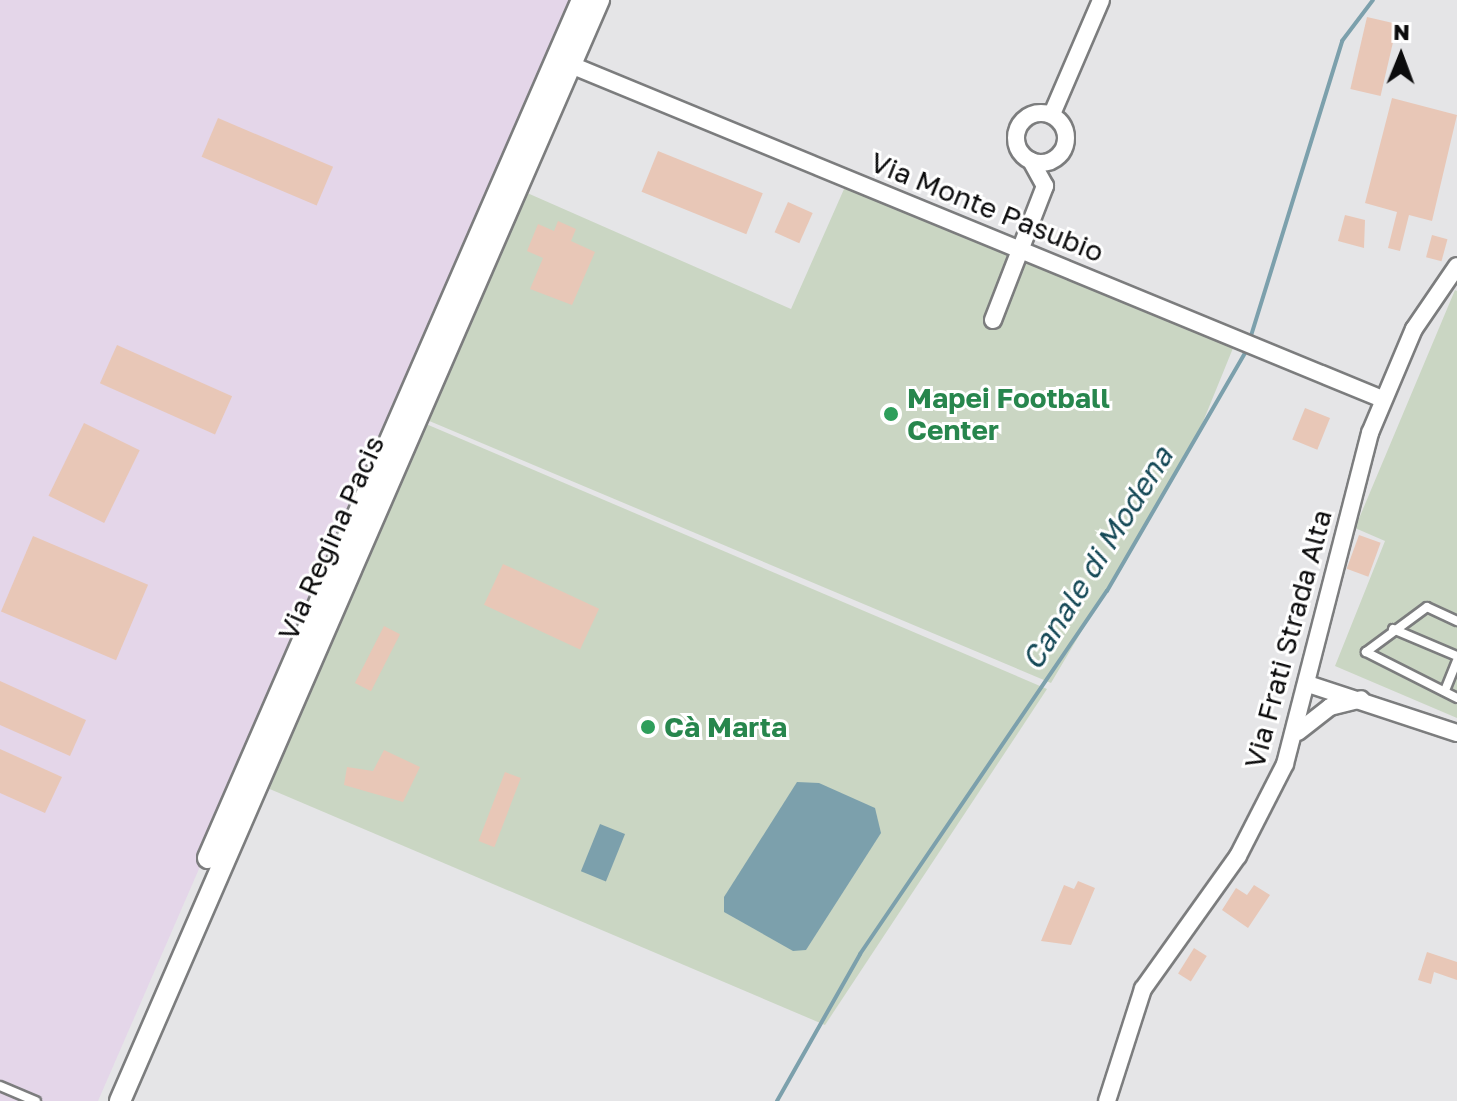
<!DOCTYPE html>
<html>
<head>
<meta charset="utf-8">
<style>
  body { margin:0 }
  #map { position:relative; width:1457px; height:1101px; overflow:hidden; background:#e5e5e7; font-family:"Golos Text",sans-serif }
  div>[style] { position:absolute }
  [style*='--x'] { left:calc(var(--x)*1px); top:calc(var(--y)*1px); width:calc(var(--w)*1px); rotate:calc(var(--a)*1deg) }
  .industrial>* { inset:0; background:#e4d6e9 }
  .green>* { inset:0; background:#cad6c3 }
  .water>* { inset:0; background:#7ca0ac; transform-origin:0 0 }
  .stream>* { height:4px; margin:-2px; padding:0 2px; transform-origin:2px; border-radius:2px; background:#7ca0ac }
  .building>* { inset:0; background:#e8c7b7; transform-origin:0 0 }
  .roads { filter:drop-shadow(2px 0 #7c7d7e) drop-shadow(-2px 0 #7c7d7e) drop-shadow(0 2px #7c7d7e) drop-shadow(0 -2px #7c7d7e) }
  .service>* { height:8px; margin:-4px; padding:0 4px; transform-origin:4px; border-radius:4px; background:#fff }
  .minor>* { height:16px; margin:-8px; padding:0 8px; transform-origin:8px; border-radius:8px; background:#fff }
  .minor>.ring { margin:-8px; padding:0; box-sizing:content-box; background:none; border:16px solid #fff; border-radius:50% }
  .tertiary>* { height:20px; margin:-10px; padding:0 10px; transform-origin:10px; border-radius:10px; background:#fff }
  .dots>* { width:22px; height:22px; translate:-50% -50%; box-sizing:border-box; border:4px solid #fff; border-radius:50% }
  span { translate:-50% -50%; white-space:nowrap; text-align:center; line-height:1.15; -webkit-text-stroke:6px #fff; paint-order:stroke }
  .street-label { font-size:28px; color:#0c0c0d }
  .leisure-label { font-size:28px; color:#27864d; font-weight:700 }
  .left { translate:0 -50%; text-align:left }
  .water-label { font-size:30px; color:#154957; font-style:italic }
  .north { position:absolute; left:1361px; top:16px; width:80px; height:80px; -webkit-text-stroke:6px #fff; paint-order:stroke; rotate:1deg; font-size:22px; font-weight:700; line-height:32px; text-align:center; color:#0c0c0d }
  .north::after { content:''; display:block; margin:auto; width:28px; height:36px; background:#0c0c0d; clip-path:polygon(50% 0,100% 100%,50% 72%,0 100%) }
</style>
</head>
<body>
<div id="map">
  <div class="industrial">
    <i style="clip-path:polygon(0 0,577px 0,98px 1101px,0 1101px)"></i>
  </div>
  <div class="green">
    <i style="clip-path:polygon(852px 171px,1240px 331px,1198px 434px,1051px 683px,427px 420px,525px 192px,791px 309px)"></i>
    <i style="clip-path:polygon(1455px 290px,1457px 291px,1457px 718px,1335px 666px,1385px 541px,1355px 528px)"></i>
    <i style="clip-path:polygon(426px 424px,1047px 689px,825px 1025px,265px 787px,394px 455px)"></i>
  </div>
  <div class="water">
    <i style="clip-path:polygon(797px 782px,819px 783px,875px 808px,881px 833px,806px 950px,793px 951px,724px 912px,724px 897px)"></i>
    <i style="left:600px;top:824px;width:27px;height:51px;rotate:22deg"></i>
  </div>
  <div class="stream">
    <i style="--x:1250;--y:339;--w:312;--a:-72.8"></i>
    <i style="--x:1342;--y:41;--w:51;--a:-52.9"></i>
    <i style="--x:777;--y:1101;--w:169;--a:-60.5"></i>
    <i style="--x:860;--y:954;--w:439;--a:-55.8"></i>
    <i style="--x:1107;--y:591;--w:281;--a:-59.9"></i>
  </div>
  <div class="building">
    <i style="left:1367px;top:17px;width:31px;height:74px;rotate:13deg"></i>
    <i style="clip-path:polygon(1392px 98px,1457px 115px,1432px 221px,1409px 215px,1400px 251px,1388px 248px,1397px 212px,1365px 203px)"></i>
    <i style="left:218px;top:118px;width:125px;height:42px;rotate:23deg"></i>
    <i style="left:658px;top:151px;width:113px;height:44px;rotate:22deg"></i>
    <i style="left:788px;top:202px;width:27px;height:33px;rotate:24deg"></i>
    <i style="clip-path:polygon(1345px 215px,1365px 220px,1364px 248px,1338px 241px)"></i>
    <i style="clip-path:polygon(558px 221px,576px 229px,571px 241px,595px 252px,572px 305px,530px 289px,543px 258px,527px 251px,538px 224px,554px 231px)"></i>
    <i style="left:1432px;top:235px;width:16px;height:23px;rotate:15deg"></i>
    <i style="left:117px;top:345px;width:126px;height:42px;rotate:24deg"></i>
    <i style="left:1305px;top:408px;width:27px;height:34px;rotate:22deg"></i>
    <i style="left:84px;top:423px;width:62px;height:81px;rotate:26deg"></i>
    <i style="left:1359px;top:535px;width:23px;height:36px;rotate:20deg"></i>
    <i style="left:33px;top:536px;width:125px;height:82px;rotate:23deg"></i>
    <i style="left:503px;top:564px;width:106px;height:45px;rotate:25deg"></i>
    <i style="left:384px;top:626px;width:18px;height:64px;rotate:27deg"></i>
    <i style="clip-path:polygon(0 681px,86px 720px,70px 756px,0 725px)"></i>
    <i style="clip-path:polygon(0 749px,62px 777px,45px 813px,0 793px)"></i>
    <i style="clip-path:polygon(384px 750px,420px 767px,403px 802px,344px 785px,347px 767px,373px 771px)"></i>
    <i style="left:505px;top:772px;width:17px;height:74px;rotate:21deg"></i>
    <i style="clip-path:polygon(1078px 881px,1095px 888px,1071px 945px,1041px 941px,1064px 885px,1074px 889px)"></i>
    <i style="clip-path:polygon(1254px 885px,1270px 895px,1248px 928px,1222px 910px,1236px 888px,1247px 895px)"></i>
    <i style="left:1194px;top:948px;width:15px;height:30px;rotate:32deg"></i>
    <i style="clip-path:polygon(1427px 952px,1457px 962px,1457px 980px,1434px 972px,1431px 984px,1418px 980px)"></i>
  </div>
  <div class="roads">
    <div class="service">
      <i style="--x:1457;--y:621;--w:33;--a:-155"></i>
      <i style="--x:1427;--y:607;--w:76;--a:143.6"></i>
      <i style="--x:1366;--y:652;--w:102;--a:26.8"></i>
      <i style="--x:1393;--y:629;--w:69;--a:22.9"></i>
      <i style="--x:1446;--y:688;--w:29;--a:-68"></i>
      <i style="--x:0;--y:1086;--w:39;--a:23"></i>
    </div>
    <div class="minor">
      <i style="--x:571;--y:65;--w:877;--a:22.38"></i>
      <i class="ring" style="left:1016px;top:113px;width:34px;height:34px"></i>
      <i style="--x:1052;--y:114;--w:124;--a:-66.7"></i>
      <i style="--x:993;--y:320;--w:144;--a:-68.8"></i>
      <i style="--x:1045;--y:186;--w:29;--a:-119"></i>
      <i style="--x:1308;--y:684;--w:157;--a:18.2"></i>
      <i style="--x:1298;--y:732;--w:41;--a:-38"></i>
      <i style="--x:1330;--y:707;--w:32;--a:-14"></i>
      <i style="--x:1107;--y:1101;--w:118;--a:-72.2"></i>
      <i style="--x:1143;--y:989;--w:163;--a:-54.5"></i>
      <i style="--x:1238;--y:856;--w:103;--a:-62.9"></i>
      <i style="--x:1285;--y:764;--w:342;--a:-75.6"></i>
      <i style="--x:1370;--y:433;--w:113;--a:-67.1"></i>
      <i style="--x:1414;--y:329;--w:76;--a:-55.7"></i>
    </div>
    <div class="tertiary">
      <i style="--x:208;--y:858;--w:936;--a:-66.45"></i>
      <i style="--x:120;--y:1101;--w:1201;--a:-66.49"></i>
    </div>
  </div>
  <div class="dots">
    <i style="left:891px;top:414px;background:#2e9e5b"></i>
    <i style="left:648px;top:727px;background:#2e9e5b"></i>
  </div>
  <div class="street-label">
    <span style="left:987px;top:207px;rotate:22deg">Via Monte Pasubio</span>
    <span style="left:331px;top:538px;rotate:-66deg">Via Regina Pacis</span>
    <span style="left:1288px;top:639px;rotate:-75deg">Via Frati Strada Alta</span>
  </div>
  <div class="leisure-label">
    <span class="left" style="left:907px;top:414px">Mapei Football<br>Center</span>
    <span class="left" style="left:664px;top:727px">Cà Marta</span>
  </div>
  <div class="water-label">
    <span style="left:1097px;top:558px;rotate:-58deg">Canale di Modena</span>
  </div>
  <div class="north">N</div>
</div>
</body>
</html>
